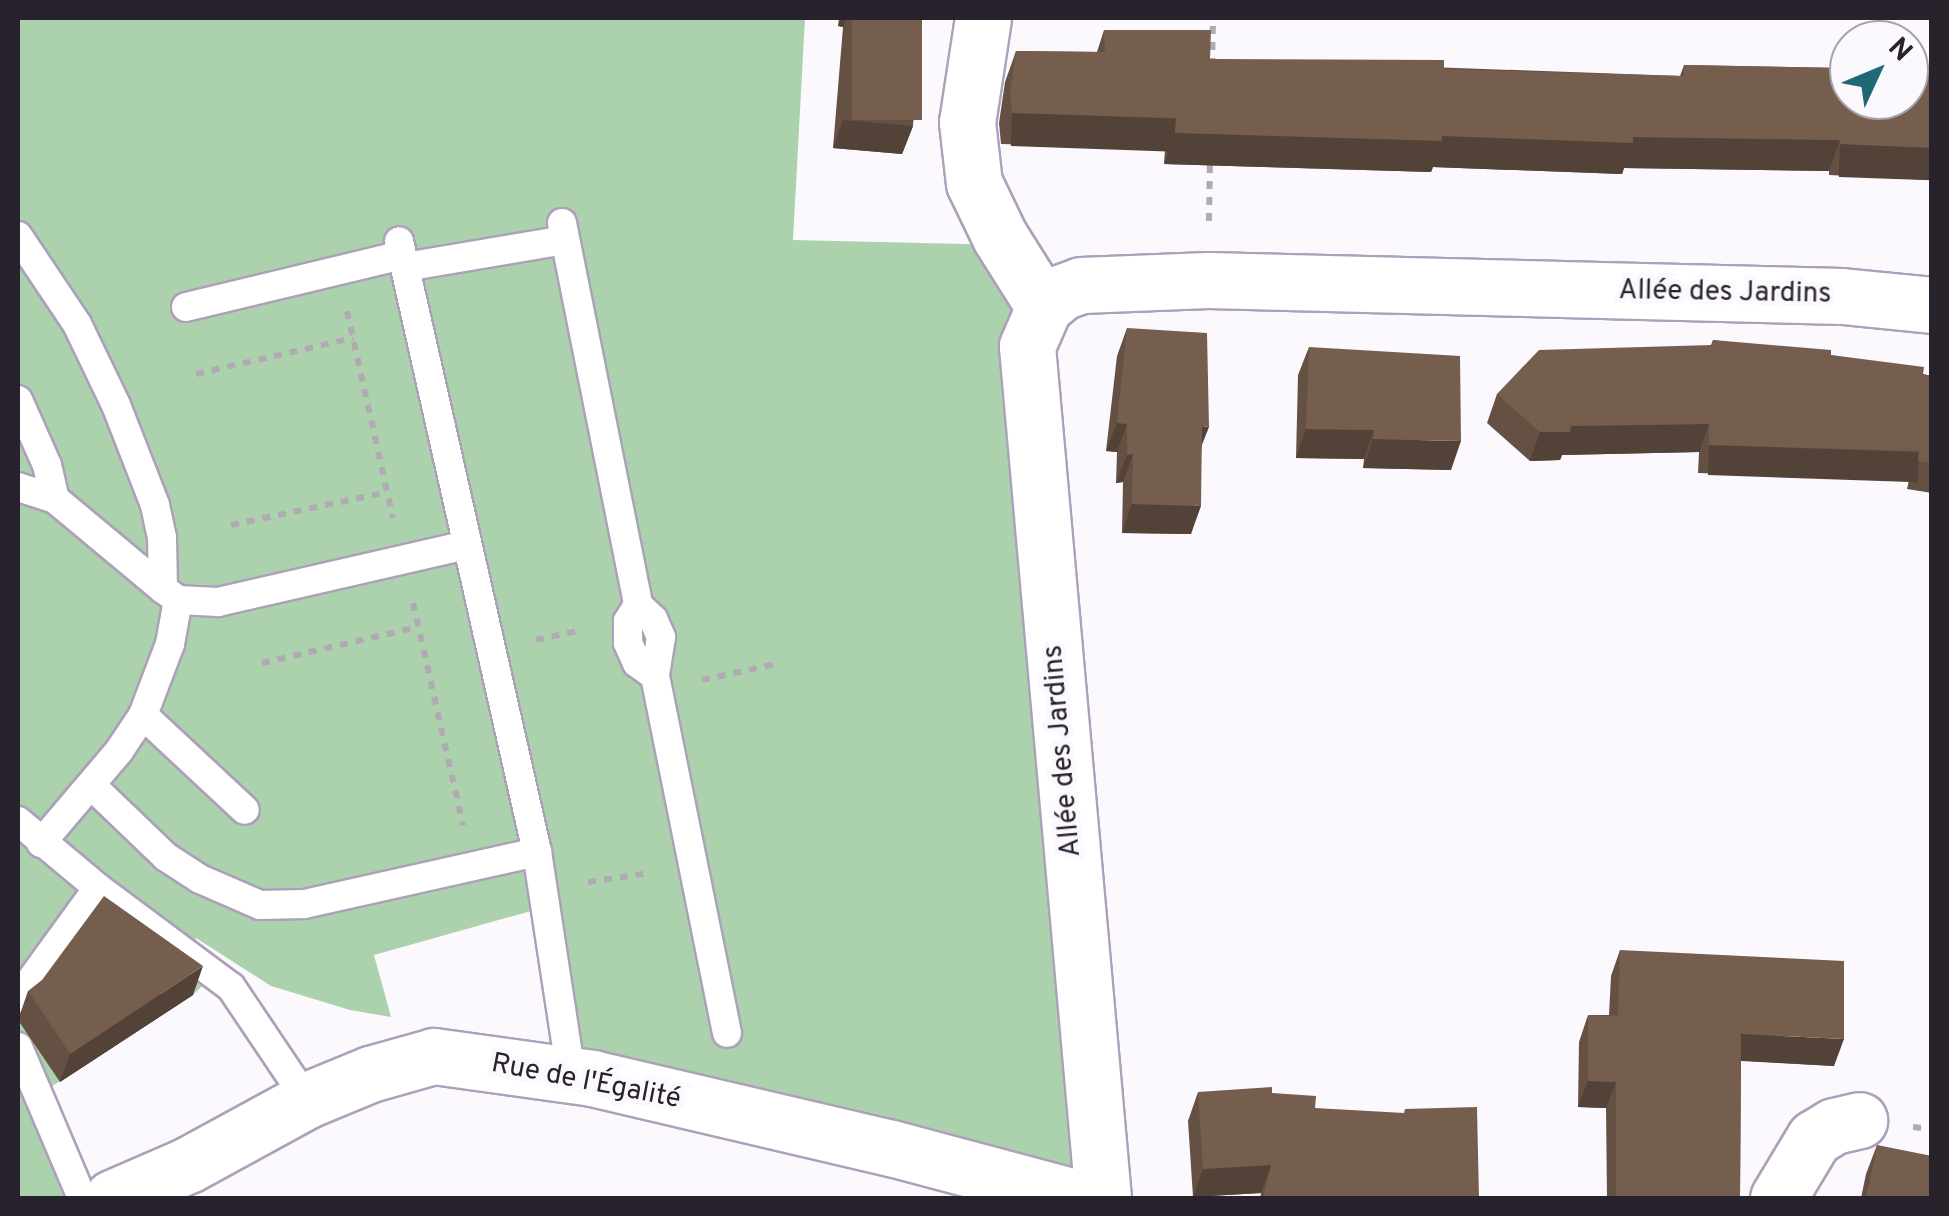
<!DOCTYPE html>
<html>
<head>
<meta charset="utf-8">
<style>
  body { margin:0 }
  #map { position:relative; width:1949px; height:1216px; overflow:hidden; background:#fbf8fe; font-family:Overpass,sans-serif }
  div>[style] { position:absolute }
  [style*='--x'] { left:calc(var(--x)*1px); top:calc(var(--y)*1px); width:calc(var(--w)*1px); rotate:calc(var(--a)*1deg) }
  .green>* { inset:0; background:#abd2ac }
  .path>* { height:6px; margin-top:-3px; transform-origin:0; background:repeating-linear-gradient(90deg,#aeabb2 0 8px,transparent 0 16px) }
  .roads { filter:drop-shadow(2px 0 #ada0ba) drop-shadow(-2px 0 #ada0ba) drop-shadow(0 2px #ada0ba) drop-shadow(0 -2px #ada0ba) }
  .service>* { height:28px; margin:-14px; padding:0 14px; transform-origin:14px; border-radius:14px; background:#fff }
  .minor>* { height:55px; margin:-27.5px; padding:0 27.5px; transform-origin:27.5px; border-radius:27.5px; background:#fff }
  .tertiary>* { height:55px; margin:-27.5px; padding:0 27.5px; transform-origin:27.5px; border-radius:27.5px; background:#fff }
  .wall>* { inset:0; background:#655143 }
  .shaded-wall>* { inset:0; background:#534237; transform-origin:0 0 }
  .building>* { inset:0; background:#765e4e; transform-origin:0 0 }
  span { translate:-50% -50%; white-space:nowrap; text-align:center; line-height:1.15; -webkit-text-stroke:10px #fbf8fe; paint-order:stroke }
  .street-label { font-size:28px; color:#27222b }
  .frame { position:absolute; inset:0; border:20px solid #27222b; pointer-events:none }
  .north { position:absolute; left:1829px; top:20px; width:100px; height:100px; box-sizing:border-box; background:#fbf8fe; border:2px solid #a6a2aa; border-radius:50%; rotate:46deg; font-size:28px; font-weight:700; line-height:40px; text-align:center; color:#27222b }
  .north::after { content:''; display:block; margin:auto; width:35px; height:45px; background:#1f6974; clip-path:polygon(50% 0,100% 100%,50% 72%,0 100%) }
</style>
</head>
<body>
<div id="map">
  <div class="green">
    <i style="clip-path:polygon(18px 18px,805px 18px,793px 240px,1006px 245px,1044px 307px,1102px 1198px,837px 1113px,580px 1047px,558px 889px,535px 895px,538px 909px,374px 955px,391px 1017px,350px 1010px,271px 986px,196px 938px,177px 965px,203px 985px,193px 995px,26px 1103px,64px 1198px,18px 1198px)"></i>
  </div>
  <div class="path">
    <i style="--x:1212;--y:66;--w:48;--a:-88.8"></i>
    <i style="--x:1209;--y:221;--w:62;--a:-89.1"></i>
    <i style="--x:347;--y:311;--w:212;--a:77.5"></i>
    <i style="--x:196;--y:374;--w:161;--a:-12.9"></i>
    <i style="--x:231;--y:525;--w:159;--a:-11.9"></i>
    <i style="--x:413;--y:603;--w:228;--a:77.3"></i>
    <i style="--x:536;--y:640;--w:47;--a:-12.3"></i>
    <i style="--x:262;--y:663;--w:160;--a:-13"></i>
    <i style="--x:702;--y:680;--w:80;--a:-12.3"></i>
    <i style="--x:588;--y:882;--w:63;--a:-8.3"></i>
    <i style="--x:1913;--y:1127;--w:19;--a:6"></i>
  </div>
  <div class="roads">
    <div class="service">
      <i style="--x:562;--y:223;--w:389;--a:78.7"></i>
      <i style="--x:638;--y:605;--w:21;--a:43"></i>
      <i style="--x:653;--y:619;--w:20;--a:66"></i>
      <i style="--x:661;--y:637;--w:39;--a:99"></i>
      <i style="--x:655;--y:676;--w:364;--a:78.6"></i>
      <i style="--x:18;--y:236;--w:106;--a:56.2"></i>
      <i style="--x:77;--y:324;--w:90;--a:64.3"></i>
      <i style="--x:116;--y:405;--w:107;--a:68.7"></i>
      <i style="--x:155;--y:505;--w:33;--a:78"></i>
      <i style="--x:162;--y:537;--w:52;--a:88.9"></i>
      <i style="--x:163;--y:589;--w:19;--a:36"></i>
      <i style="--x:178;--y:600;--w:40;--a:2.9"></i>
      <i style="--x:218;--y:602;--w:255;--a:-12.9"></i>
      <i style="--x:405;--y:267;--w:162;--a:-9.6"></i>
      <i style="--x:186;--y:307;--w:222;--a:-13.5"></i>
      <i style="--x:18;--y:400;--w:71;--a:66"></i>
      <i style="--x:47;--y:465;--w:35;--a:77"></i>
      <i style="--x:18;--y:487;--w:39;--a:18"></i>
      <i style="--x:55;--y:499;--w:141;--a:39.8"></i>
      <i style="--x:638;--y:605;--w:19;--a:122"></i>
      <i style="--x:628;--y:621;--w:22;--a:90"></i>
      <i style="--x:628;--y:643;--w:22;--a:66"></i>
      <i style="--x:637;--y:663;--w:22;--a:36"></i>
      <i style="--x:143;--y:715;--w:139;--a:43"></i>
      <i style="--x:91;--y:785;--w:104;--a:43.8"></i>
      <i style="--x:166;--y:857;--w:40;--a:32.9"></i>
      <i style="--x:200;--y:879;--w:65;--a:23.4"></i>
      <i style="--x:260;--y:905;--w:44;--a:-1.3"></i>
      <i style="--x:304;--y:904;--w:239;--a:-12.6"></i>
      <i style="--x:537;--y:852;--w:626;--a:-102.73"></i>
      <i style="--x:18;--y:821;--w:104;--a:39.9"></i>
      <i style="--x:98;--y:888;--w:166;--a:36.7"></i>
      <i style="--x:231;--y:987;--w:136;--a:56.1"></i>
      <i style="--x:41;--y:843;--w:121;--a:-49.7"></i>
      <i style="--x:119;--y:751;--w:43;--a:-56.3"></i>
      <i style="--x:143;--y:715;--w:76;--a:-69.2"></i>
      <i style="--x:170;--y:644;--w:45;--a:-79.7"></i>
      <i style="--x:537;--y:852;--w:225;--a:81.3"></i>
      <i style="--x:18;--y:998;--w:136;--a:-54"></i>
      <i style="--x:18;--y:1047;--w:164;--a:67"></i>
    </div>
    <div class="minor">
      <i style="--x:983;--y:18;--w:105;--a:98.7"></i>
      <i style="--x:967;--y:122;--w:61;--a:83.5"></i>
      <i style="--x:974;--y:183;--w:60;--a:64.3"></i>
      <i style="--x:1000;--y:237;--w:83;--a:57.8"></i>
      <i style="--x:1103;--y:1198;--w:855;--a:-95.1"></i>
      <i style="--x:1027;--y:346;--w:43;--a:-66.4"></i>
      <i style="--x:1044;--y:307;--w:23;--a:-40"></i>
      <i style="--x:1062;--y:292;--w:20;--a:-20"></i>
      <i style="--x:1081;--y:285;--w:127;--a:-2.3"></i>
      <i style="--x:1208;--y:280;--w:634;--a:1.45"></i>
      <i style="--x:1842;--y:296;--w:90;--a:5.7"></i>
      <i style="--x:1778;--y:1198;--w:70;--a:-59"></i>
      <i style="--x:1814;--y:1138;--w:23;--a:-31"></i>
      <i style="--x:1834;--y:1126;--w:26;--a:-13"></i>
    </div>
    <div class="tertiary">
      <i style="--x:112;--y:1198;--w:83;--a:-23.5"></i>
      <i style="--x:188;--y:1165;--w:136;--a:-28.6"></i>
      <i style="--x:307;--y:1100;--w:68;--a:-22.4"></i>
      <i style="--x:370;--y:1074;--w:66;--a:-15.7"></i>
      <i style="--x:434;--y:1056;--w:160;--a:7.9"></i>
      <i style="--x:592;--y:1078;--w:307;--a:13.2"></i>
      <i style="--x:891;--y:1148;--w:195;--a:14.9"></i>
    </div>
  </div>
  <div class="wall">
    <i style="clip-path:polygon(839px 18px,922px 18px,913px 126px,902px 154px,833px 148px,843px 27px,838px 26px)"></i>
    <i style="clip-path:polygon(1104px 30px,1210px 59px,1680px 76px,1684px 65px,1842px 68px,1844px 62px,1932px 66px,1932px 180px,1829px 175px,1829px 171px,1624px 168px,1622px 174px,1433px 167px,1431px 172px,1164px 164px,1165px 149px,1001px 144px,999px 123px,1005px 82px,1016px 51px,1097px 52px)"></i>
    <i style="clip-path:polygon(1127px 328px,1202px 445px,1191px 534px,1122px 533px,1123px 482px,1116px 483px,1117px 452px,1106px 451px,1117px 356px)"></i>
    <i style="clip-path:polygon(1713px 340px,1831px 355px,1932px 376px,1932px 493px,1907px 489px,1909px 480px,1698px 473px,1699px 452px,1562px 455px,1560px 460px,1530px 461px,1487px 423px,1497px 394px,1711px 345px)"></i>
    <i style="clip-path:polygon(1309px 347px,1451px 470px,1363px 468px,1364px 459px,1296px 458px,1298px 375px)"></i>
    <i style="clip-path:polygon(1620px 950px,1834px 1066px,1741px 1061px,1740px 1198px,1607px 1198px,1606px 1108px,1578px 1107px,1579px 1042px,1588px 1015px,1609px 1015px,1611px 976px)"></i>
    <i style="clip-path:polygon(28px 991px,193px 995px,60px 1082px,18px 1020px)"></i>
    <i style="clip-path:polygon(1198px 1092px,1272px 1093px,1315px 1108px,1479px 1198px,1260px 1198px,1261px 1193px,1193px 1197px,1188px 1121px)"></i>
    <i style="clip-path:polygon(1877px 1145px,1932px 1198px,1861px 1198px,1866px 1174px)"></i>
  </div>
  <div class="shaded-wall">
    <i style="clip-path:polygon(841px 18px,846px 18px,843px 27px,838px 26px)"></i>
    <i style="left:1012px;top:113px;width:164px;height:33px;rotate:2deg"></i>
    <i style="clip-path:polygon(843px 120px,913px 126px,902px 154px,833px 148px)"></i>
    <i style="clip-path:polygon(1175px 133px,1633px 137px,1840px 140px,1829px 171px,1624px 168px,1622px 174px,1433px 167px,1431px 172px,1164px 164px)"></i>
    <i style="left:1840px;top:144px;width:92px;height:33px;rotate:2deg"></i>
    <i style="clip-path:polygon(1117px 423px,1127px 424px,1117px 452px,1106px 451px)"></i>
    <i style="clip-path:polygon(1709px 424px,1699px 452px,1562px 455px,1560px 460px,1530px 461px,1540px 432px,1571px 426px)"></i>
    <i style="clip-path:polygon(1202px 426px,1209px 427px,1198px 455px)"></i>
    <i style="clip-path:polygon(1306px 429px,1374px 430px,1364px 459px,1296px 458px)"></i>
    <i style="clip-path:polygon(1373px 439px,1461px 441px,1451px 470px,1363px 468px)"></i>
    <i style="left:1709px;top:445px;width:210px;height:30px;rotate:2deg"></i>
    <i style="clip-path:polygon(1133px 454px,1123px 482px,1116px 483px,1127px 455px)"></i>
    <i style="clip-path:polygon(1132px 504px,1201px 506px,1191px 534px,1122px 533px)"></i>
    <i style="clip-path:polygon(203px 966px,193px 995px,60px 1082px,70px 1054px)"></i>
    <i style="clip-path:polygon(1741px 1034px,1844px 1039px,1834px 1066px,1731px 1060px)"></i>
    <i style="clip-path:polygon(1588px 1081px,1616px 1082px,1606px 1108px,1578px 1107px)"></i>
    <i style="clip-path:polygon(1271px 1165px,1261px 1193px,1193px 1197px,1203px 1169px)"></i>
  </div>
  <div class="building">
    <i style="left:852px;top:18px;width:70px;height:102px"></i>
    <i style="clip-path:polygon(1104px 30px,1211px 30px,1210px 59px,1444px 60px,1444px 69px,1684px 76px,1684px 65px,1844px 68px,1844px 62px,1849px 62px,1849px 100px,1909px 100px,1909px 65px,1932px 66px,1932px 148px,1840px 144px,1840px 140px,1633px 137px,1633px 143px,1442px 136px,1442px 141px,1175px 133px,1176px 118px,1012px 113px,1010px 92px,1016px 51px,1105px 52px)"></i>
    <i style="clip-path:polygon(1127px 328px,1207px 333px,1209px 427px,1202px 426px,1201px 506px,1132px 504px,1133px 454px,1127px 455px,1127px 424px,1117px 423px)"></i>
    <i style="clip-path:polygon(1713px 340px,1831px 350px,1831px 355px,1924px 367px,1923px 374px,1932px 376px,1932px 463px,1918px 461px,1919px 451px,1709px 445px,1709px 424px,1571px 426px,1570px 432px,1540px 432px,1497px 394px,1539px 350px,1712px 345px)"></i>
    <i style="clip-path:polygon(1309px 347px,1460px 356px,1461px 441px,1373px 439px,1374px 430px,1306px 429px)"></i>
    <i style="clip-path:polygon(104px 896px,203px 966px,70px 1054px,28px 991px,42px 980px)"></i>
    <i style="clip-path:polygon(1620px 950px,1844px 961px,1844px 1039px,1741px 1034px,1740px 1198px,1616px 1198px,1616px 1082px,1588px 1081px,1588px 1015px,1618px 1016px)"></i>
    <i style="clip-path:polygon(1272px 1087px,1272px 1093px,1316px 1096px,1315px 1108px,1404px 1113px,1405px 1109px,1477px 1107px,1479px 1198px,1263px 1198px,1271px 1165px,1203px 1169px,1198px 1092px)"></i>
    <i style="clip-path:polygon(1877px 1145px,1932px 1156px,1932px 1198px,1866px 1198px)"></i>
  </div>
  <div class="street-label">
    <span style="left:1725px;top:293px;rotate:1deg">Allée des Jardins</span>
    <span style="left:1063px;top:751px;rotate:-95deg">Allée des Jardins</span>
    <span style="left:586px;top:1082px;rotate:11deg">Rue de l'Égalité</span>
  </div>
  <div class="frame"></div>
  <div class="north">N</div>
</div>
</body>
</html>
